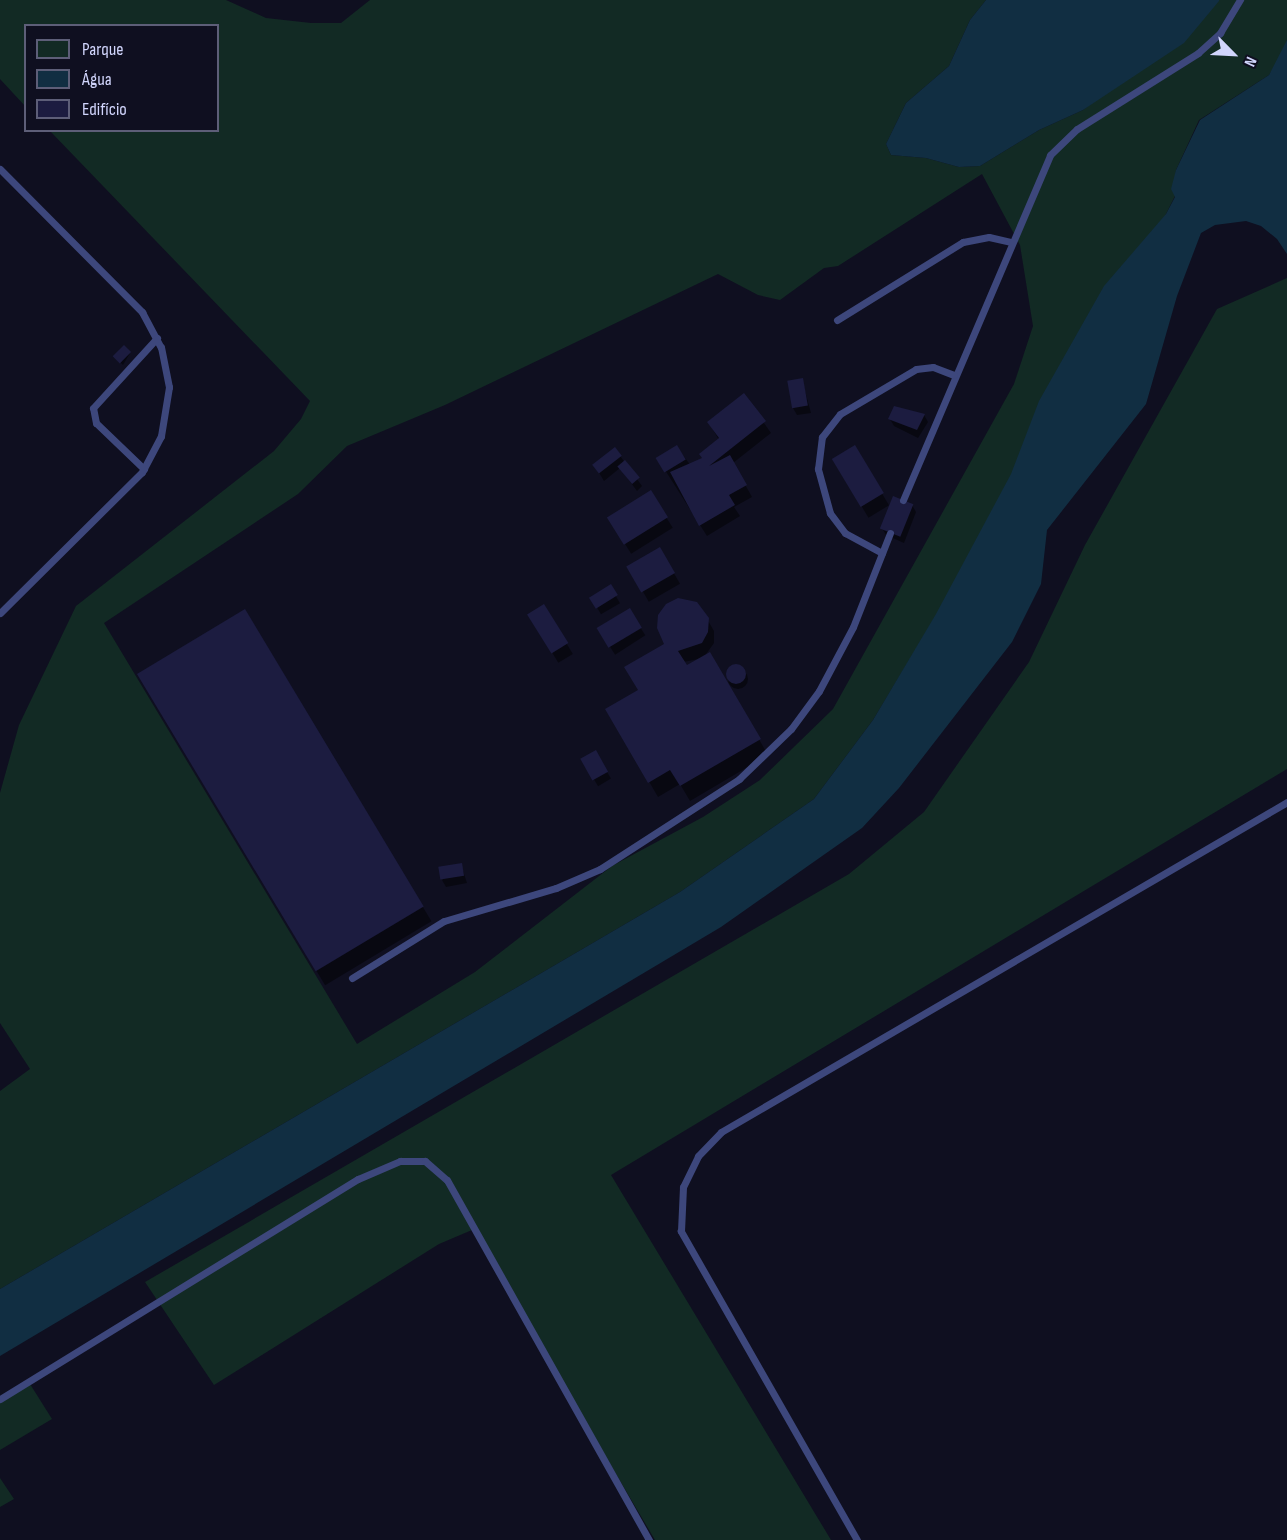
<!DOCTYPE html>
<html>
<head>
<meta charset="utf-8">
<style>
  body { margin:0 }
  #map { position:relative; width:1287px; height:1540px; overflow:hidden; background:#0f0f20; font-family:"Sofia Sans Condensed",sans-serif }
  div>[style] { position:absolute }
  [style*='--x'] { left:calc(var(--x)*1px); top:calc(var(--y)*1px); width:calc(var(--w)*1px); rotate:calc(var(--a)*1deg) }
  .green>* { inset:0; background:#122a24 }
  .water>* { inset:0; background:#112e42 }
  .shadow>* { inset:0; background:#0007; transform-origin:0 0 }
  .round { border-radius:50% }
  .building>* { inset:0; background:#1c1c40; transform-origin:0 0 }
  .service>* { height:7px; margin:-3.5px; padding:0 3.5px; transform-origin:3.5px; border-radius:3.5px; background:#3d477c }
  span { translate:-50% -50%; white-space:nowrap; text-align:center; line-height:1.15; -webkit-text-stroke:6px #0f0f20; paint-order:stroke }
  .legend { position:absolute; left:24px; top:24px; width:195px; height:108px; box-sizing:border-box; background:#0f0f20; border:2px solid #5d5e78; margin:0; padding:8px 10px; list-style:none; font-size:18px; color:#d1d5fc }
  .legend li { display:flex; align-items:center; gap:12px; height:30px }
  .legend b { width:30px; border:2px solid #5d5e78 }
  .north { position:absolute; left:1203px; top:24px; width:60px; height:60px; -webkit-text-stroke:4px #0f0f20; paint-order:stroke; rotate:114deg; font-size:16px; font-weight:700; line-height:24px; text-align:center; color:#d1d5fc }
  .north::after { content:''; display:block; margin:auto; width:21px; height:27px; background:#d1d5fc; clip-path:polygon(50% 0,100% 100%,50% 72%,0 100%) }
</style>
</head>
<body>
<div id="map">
  <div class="green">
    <i style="clip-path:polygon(evenodd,0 0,226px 0,266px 18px,311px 23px,341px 23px,370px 0,986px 0,970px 20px,949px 66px,906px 103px,886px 144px,891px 155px,926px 158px,959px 167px,980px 166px,1039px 130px,1083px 110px,1219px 0,1287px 0,1287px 40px,1282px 55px,1269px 75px,1199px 120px,1176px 170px,1175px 196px,1152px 242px,1066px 376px,937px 614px,873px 720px,814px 799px,680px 892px,0 1289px,0 1091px,30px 1069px,0 1023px,0 793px,19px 725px,76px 606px,274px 451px,301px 419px,310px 401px,50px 131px,218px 130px,218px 26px,26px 26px,25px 106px,0 79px,0 0,982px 174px,1020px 245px,1033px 326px,1014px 384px,833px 709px,760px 780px,703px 817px,612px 866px,475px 972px,357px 1044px,104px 623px,298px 494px,347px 446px,445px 405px,718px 274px,758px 295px,780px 300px,824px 268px,838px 266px,982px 174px)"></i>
    <i style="clip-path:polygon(1287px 278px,1287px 769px,611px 1175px,831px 1540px,655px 1540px,472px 1230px,439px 1244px,214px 1385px,145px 1282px,849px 874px,924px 812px,1029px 662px,1085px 545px,1217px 309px)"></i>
    <i style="clip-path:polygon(30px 1384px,52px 1419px,0 1450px,0 1402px)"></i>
    <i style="clip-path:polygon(0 1478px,14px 1499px,0 1507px)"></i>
  </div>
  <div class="water">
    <i style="clip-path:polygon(986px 0,1219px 0,1219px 1px,1184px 43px,1083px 110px,1039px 130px,980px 166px,959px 167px,926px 158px,891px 155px,886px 144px,906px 103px,949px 66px,970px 20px)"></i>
    <i style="clip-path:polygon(1287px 40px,1287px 254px,1277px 239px,1261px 226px,1246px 221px,1215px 225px,1201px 233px,1177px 296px,1146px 404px,1047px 530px,1041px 584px,1012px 642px,899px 788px,862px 828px,721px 927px,0 1356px,0 1289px,680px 892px,814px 799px,873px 720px,936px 614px,1011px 474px,1039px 401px,1104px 286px,1166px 214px,1175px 197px,1171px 189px,1176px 170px,1200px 120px,1269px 75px)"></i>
  </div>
  <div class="shadow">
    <i style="clip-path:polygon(130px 353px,123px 365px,117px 359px)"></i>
    <i style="clip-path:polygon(802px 380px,811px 413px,797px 415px,793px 408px)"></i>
    <i style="clip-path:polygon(744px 395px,771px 433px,733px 463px,752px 497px,734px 507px,740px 516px,707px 536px,658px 459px,677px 447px,691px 466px,704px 459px,719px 440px,709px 423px)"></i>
    <i style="clip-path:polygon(924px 415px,928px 422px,918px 438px,894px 426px,890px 419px)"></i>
    <i style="left:854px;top:447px;width:68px;height:24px;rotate:59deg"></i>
    <i style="clip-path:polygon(615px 449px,642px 486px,637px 491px,620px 468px,604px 481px,595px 466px)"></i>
    <i style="left:651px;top:493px;width:41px;height:49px;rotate:58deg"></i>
    <i style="clip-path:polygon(912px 505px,916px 512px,904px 543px,886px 535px,882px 528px)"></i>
    <i style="left:660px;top:549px;width:40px;height:36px;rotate:60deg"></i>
    <i style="left:610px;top:586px;width:20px;height:22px;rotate:60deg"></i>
    <i style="left:544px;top:606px;width:56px;height:17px;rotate:59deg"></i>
    <i style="left:629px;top:610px;width:30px;height:36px;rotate:57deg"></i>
    <i style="left:245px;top:611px;width:362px;height:124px;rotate:59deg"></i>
    <i style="clip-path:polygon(evenodd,707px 619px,714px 631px,714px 643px,704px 657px,710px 654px,768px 755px,690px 801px,680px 784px,658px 797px,607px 709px,640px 691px,707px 619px,699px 659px,686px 667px,683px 662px,699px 659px)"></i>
    <i class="round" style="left:728px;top:669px;width:20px;height:20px"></i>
    <i style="left:595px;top:752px;width:31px;height:15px;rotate:59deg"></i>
    <i style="clip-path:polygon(461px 865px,467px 883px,446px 887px,442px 880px)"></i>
  </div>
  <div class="building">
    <i style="left:124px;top:345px;width:10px;height:16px;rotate:45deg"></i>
    <i style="left:803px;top:378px;width:28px;height:16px;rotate:80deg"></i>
    <i style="clip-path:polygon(744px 393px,766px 421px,709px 466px,730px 455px,747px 485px,729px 495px,735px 505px,699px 526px,670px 472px,702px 458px,699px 454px,719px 438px,707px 422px)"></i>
    <i style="clip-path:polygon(894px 406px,925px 414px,917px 430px,888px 419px)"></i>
    <i style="left:677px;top:445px;width:17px;height:25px;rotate:59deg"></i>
    <i style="left:855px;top:445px;width:56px;height:27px;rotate:59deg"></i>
    <i style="left:615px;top:447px;width:11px;height:29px;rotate:52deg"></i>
    <i style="left:625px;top:460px;width:23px;height:10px;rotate:50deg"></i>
    <i style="left:651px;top:490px;width:32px;height:52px;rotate:58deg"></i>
    <i style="left:893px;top:496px;width:22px;height:35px;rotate:22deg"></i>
    <i style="left:660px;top:547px;width:30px;height:39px;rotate:60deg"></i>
    <i style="left:611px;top:584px;width:13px;height:26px;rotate:58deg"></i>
    <i style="clip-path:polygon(678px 598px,697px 602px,709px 618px,708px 632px,702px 643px,678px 651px,687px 665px,710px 652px,761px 739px,680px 786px,670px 770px,648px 783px,605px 709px,638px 690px,624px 667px,664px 644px,657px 628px,658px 615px,666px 604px)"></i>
    <i style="left:544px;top:604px;width:46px;height:20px;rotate:58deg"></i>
    <i style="left:630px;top:608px;width:23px;height:39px;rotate:59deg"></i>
    <i style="left:245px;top:609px;width:347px;height:126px;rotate:59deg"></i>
    <i class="round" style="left:726px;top:664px;width:20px;height:20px"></i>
    <i style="left:596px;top:750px;width:25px;height:18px;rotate:61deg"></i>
    <i style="left:462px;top:863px;width:13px;height:24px;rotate:81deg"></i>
  </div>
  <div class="service">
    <i style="--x:0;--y:169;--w:202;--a:45.2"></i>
    <i style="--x:142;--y:312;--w:40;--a:62"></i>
    <i style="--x:161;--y:347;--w:41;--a:78.7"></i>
    <i style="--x:169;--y:387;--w:50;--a:99.3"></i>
    <i style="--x:161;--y:436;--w:41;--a:117.8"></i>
    <i style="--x:142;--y:472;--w:200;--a:135.2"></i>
    <i style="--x:837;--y:320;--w:148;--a:-31.8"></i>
    <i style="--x:963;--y:242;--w:26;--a:-11"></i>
    <i style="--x:989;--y:237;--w:23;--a:13"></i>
    <i style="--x:144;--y:469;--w:66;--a:-136.2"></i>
    <i style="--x:96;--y:423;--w:15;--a:-101"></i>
    <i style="--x:93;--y:408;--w:95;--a:-47.6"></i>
    <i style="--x:903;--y:500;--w:375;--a:-66.9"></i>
    <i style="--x:1050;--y:155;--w:37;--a:-44"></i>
    <i style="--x:1077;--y:129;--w:143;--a:-32.1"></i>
    <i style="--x:1198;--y:53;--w:30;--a:-42"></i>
    <i style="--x:1220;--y:33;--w:39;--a:-59"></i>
    <i style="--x:882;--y:553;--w:42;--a:-151.6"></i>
    <i style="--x:845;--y:533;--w:25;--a:-127"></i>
    <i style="--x:830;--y:513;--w:46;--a:-105.3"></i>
    <i style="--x:818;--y:469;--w:32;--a:-83"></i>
    <i style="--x:822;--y:437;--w:29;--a:-52"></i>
    <i style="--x:840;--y:414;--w:88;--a:-30.6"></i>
    <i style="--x:916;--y:369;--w:17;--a:-7"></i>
    <i style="--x:933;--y:367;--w:22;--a:21"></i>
    <i style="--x:352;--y:978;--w:108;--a:-31.8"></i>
    <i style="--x:444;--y:921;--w:117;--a:-16.4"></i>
    <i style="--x:556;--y:888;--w:48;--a:-23.4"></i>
    <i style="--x:600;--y:869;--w:166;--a:-32.9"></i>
    <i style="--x:739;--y:779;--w:72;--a:-43.9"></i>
    <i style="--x:791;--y:729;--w:47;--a:-53.6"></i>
    <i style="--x:819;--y:691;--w:72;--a:-62"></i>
    <i style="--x:853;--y:627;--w:101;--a:-68.5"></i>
    <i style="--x:0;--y:1399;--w:420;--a:-31.6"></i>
    <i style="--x:358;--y:1179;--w:46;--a:-23.2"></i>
    <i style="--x:400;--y:1161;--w:25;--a:0"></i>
    <i style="--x:425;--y:1161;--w:29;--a:41"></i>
    <i style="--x:447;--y:1180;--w:413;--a:60.7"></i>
    <i style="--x:857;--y:1540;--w:356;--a:-119.7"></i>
    <i style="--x:681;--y:1231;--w:44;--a:-87.4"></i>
    <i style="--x:683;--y:1187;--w:34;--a:-64"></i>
    <i style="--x:698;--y:1156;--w:33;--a:-46"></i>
    <i style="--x:721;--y:1132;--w:655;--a:-30.24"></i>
  </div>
  <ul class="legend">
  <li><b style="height:16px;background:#122a24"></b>Parque</li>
  <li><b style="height:16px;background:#112e42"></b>Água</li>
  <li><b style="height:16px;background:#1c1c40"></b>Edifício</li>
  </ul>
  <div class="north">N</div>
</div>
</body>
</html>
